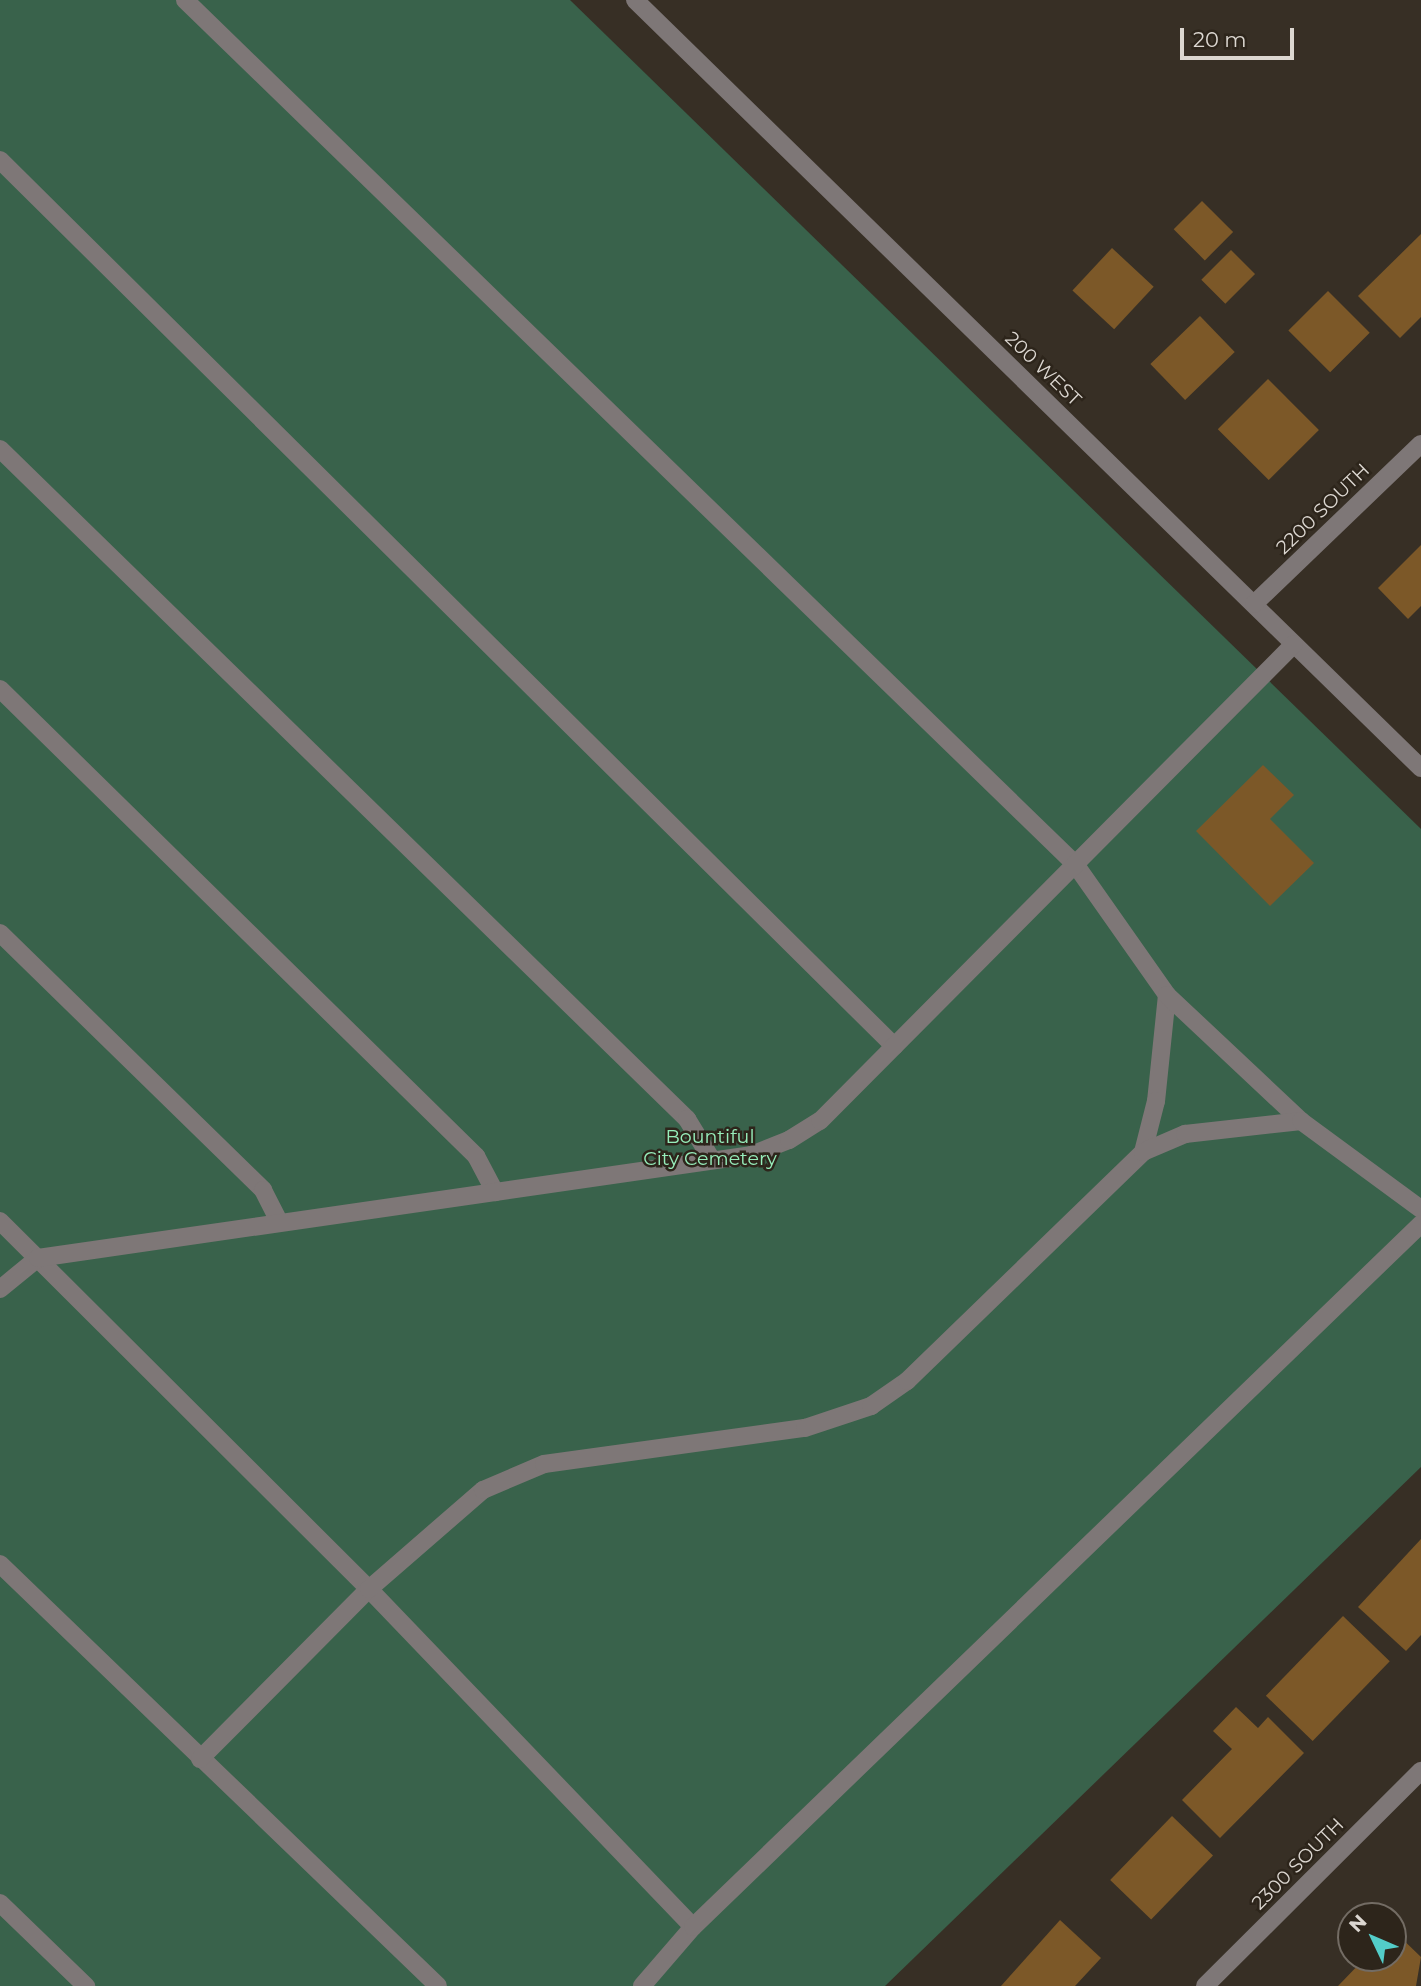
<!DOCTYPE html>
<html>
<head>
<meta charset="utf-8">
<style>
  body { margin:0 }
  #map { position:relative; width:1421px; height:1986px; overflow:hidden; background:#372f25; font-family:Montserrat,sans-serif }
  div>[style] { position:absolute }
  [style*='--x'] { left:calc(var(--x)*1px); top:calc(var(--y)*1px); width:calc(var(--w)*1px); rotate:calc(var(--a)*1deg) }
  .green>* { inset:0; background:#39624b }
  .building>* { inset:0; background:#7c5828; transform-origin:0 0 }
  .minor>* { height:18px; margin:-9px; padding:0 9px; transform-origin:9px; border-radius:9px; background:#7e7777 }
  span { translate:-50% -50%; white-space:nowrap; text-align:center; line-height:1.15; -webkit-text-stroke:5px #2d251b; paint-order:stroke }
  .street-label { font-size:19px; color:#dcd7d1 }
  .park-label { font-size:19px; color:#97eebb }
  .north { position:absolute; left:1337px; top:1902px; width:70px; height:70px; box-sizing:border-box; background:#2d251b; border:2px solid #736c64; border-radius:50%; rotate:314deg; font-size:19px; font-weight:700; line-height:28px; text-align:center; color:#dcd7d1 }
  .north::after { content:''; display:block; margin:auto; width:24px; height:32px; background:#53cdc9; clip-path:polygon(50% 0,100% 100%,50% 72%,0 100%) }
  .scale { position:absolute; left:1180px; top:28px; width:114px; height:32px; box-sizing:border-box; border:4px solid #dcd7d1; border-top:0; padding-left:9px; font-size:21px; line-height:24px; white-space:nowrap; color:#dcd7d1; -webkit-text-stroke:5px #2d251b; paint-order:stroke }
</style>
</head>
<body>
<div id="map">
  <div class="green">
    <i style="clip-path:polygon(0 0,570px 0,1421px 829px,1421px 1467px,885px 1986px,0 1986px)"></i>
  </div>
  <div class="building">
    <i style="left:1202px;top:201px;width:44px;height:40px;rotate:45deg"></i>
    <i style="clip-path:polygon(1421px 234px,1421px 317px,1400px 338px,1358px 296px)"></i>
    <i style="left:1112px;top:248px;width:57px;height:58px;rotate:43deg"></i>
    <i style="left:1231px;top:250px;width:34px;height:42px;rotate:45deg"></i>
    <i style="left:1328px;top:291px;width:59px;height:56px;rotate:45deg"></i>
    <i style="left:1200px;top:316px;width:50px;height:69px;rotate:46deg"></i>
    <i style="left:1268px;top:379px;width:72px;height:71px;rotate:45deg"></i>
    <i style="clip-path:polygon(1421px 545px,1421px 606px,1408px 619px,1378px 588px)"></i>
    <i style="clip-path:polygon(1263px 765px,1294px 795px,1270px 819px,1314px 863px,1270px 906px,1196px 831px)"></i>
    <i style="clip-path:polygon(1421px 1539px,1421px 1635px,1406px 1651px,1358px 1607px)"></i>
    <i style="left:1343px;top:1616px;width:65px;height:111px;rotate:44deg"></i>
    <i style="clip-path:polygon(1236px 1707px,1258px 1728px,1268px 1717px,1304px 1753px,1220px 1838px,1182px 1800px,1232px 1749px,1213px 1731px)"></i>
    <i style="left:1172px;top:1816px;width:57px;height:89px;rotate:44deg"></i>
    <i style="clip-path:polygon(1060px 1920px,1101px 1958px,1075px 1986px,1001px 1986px)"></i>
    <i style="clip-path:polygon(1393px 1930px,1421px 1957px,1416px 1986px,1338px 1986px,1365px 1958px,1393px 1958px)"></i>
  </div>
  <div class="minor">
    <i style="--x:185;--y:0;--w:1240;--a:44.15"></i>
    <i style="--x:1075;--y:864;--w:160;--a:54.9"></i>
    <i style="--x:1167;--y:995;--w:107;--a:95.9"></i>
    <i style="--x:1156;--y:1101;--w:53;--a:104.3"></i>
    <i style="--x:635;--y:0;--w:1099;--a:44.34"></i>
    <i style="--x:0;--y:160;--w:1259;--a:44.74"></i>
    <i style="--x:0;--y:449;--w:960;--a:44.28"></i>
    <i style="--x:687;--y:1119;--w:48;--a:58.6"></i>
    <i style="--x:1254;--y:604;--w:231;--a:-43.8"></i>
    <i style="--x:0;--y:689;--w:667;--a:44.45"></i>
    <i style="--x:476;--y:1156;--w:41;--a:62.2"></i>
    <i style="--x:0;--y:933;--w:368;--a:44.3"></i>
    <i style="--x:263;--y:1190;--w:36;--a:63"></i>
    <i style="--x:1167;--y:995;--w:184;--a:43.2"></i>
    <i style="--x:0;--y:1221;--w:521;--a:44.92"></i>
    <i style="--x:369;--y:1589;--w:468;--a:46.2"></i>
    <i style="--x:0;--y:1289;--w:49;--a:-39.2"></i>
    <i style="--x:38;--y:1258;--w:720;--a:-8.22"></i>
    <i style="--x:751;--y:1155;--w:41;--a:-21.5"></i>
    <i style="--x:789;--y:1140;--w:36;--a:-32"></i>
    <i style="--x:820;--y:1121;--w:672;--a:-45.18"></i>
    <i style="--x:0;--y:1564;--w:608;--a:43.93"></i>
    <i style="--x:200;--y:1759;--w:240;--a:-45.2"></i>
    <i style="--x:369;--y:1589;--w:151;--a:-41"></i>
    <i style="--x:483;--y:1490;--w:66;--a:-23.1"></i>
    <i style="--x:544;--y:1464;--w:263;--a:-7.9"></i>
    <i style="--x:805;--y:1428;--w:70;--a:-18.4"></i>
    <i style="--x:871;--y:1406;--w:44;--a:-34.8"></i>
    <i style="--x:907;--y:1381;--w:329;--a:-44.1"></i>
    <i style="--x:1143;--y:1152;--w:46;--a:-23.2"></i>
    <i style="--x:1185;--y:1134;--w:117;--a:-6.4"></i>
    <i style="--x:1301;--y:1121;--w:149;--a:36.3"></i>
    <i style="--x:0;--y:1903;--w:120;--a:44"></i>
    <i style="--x:642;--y:1986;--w:78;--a:-49.2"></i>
    <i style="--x:693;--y:1927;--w:1012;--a:-44"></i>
    <i style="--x:1205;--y:1986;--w:305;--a:-44.9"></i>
  </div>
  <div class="street-label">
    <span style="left:1043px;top:369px;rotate:44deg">200 WEST</span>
    <span style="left:1323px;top:509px;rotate:-44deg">2200 SOUTH</span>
    <span style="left:1298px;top:1864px;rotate:-45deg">2300 SOUTH</span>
  </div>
  <div class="park-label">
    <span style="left:710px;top:1148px">Bountiful<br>City Cemetery</span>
  </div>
  <div class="north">N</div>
  <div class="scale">20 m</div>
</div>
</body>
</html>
